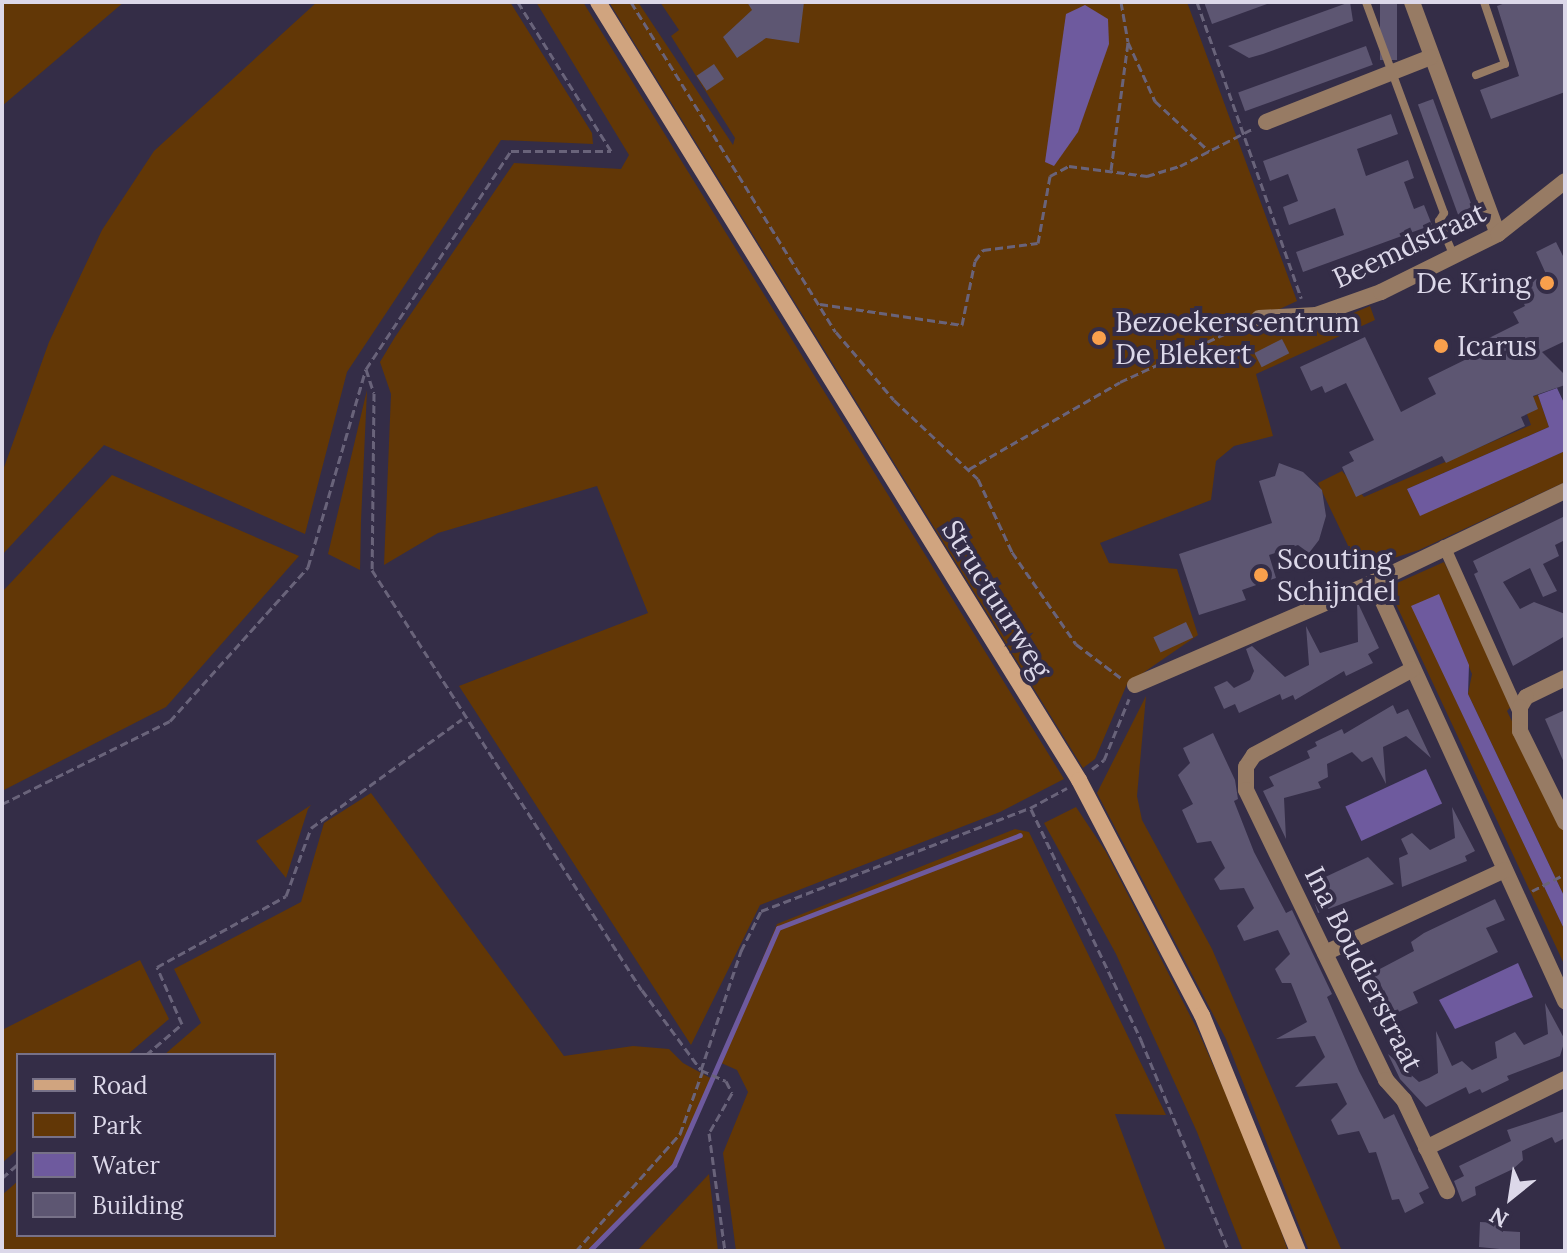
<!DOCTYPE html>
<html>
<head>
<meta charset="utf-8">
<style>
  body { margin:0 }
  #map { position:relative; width:1567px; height:1253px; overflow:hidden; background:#342d47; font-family:Lora,serif }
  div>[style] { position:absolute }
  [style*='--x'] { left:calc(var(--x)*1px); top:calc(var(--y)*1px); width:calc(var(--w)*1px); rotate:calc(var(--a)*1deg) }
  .green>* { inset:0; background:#623706 }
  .water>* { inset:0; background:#6e5a9e; transform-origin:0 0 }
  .stream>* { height:5px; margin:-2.5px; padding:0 2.5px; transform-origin:2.5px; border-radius:2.5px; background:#6e5a9e }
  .building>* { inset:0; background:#5d5672; transform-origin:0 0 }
  .path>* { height:3px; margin-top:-1.5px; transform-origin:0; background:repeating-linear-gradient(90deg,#69637a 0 8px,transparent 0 12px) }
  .service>* { height:8px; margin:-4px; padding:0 4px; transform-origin:4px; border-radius:4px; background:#977b64 }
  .pedestrian>* { height:12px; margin:-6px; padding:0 6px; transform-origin:6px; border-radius:6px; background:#977b64 }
  .minor>* { height:16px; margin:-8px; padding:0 8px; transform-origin:8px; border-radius:8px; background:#977b64 }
  .secondary>* { height:16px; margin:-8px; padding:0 8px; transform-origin:8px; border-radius:8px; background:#d0a47f }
  .dots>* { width:22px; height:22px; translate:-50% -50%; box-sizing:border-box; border:4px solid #342d47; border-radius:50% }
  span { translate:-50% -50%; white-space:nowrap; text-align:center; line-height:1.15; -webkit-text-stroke:8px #342d47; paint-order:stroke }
  .street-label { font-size:28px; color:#dcd8e9 }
  .poi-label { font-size:28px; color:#dcd8e9 }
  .right { translate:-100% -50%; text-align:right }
  .left { translate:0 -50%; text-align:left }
  .frame { position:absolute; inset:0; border:4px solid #dcd8e9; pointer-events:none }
  .legend { position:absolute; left:16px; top:1053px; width:260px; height:184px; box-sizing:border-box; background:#342d47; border:2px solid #777188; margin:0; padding:10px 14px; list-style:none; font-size:24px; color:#dcd8e9 }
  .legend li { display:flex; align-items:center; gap:16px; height:40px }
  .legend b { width:40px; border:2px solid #777188 }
  .north { position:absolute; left:1471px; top:1157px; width:80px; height:80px; -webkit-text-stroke:6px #342d47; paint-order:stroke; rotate:210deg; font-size:22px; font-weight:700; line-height:32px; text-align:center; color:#dcd8e9 }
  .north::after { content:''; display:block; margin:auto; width:28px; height:36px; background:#dcd8e9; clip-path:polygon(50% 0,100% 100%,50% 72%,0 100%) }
</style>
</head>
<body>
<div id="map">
  <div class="green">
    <i style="clip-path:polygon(2px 2px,124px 2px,2px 106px)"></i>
    <i style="clip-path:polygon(317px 2px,510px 2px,592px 133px,593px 144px,501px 140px,347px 372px,305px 534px,104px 445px,2px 555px,2px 473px,49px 342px,102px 230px,154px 151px)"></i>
    <i style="clip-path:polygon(536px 2px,583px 2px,1064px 779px,1000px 812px,760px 905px,691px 1045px,459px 686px,648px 613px,597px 486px,438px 533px,384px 565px,391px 394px,380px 362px,395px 337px,514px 163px,621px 169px,629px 155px)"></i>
    <i style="clip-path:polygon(609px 2px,638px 2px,733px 145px,735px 138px,671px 36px,679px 30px,660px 2px,1187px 2px,1297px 301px,1260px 318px,1271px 325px,1299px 323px,1318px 328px,1370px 306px,1375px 320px,1256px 374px,1273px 436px,1234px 446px,1216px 461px,1211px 500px,1100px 543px,1109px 563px,1177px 569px,1198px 635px,1127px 684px,1095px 759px,1083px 768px)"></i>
    <i style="clip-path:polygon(367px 390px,361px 521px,360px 570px,328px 554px)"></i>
    <i style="clip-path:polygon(1538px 395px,1549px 427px,1407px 489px,1420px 515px,1565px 451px,1565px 482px,1419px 550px,1384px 561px,1352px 554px,1318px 483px,1342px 471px,1364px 497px,1531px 425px,1522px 401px)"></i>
    <i style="clip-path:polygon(112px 475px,299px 556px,166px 707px,2px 791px,2px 592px)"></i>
    <i style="clip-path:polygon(1444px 562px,1515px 702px,1507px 711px,1565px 830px,1565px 898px,1468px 694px,1472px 674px,1439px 595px,1412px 606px,1565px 931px,1565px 966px,1388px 587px)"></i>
    <i style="clip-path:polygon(1146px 696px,1137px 796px,1142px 820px,1212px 949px,1342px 1251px,1309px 1251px,1226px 1039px,1097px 793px)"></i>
    <i style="clip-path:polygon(371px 793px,564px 1056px,633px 1046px,669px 1049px,683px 1063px,712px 1079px,675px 1163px,588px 1251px,2px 1251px,2px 1195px,18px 1181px,18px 1235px,274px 1235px,274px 1055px,164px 1055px,201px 1023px,174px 969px,301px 902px,324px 823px)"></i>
    <i style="clip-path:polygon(311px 805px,308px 809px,286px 878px,256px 841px)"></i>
    <i style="clip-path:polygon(1076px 807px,1106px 852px,1198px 1031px,1261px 1173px,1288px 1251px,1243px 1251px,1197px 1132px,1116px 954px,1044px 823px)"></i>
    <i style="clip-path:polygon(1015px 829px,1029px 832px,1166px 1115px,1115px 1114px,1166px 1251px,736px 1251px,723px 1153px,748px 1092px,737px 1070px,719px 1062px,777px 924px)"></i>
    <i style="clip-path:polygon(140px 960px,169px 1019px,127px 1055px,18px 1055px,18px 1149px,2px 1163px,2px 1030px)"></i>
    <i style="clip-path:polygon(709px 1174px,718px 1251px,637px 1251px)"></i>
  </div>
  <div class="water">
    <i style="clip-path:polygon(1085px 5px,1108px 19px,1109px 44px,1078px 132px,1054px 166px,1045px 162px,1066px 14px)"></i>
    <i style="clip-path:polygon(1557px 388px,1565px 405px,1565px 451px,1420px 516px,1407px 489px,1549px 427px,1538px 395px)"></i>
    <i style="clip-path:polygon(1439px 594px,1469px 665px,1468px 694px,1565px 898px,1565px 931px,1411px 606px)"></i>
    <i style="left:1426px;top:769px;width:38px;height:89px;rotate:65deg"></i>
    <i style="clip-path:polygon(1518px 963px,1533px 997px,1455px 1029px,1439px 1000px)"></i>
  </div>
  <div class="stream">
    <i style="--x:589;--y:1251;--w:121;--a:-45.3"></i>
    <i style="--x:674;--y:1165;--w:259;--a:-66.3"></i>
    <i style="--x:778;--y:928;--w:259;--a:-21"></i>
  </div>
  <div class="building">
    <i style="clip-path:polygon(747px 2px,804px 2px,799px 43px,766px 38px,737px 58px,723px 37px,752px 10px)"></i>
    <i style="clip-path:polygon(1204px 2px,1266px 2px,1267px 4px,1212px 24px)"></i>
    <i style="clip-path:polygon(1350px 2px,1353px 21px,1263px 54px,1249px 58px,1228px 46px)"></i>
    <i style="left:1380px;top:2px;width:17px;height:58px"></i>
    <i style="clip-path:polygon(1508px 2px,1565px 2px,1565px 92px,1491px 119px,1480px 90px,1519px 76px,1497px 6px)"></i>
    <i style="left:1366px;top:46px;width:20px;height:136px;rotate:70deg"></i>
    <i style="left:714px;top:64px;width:18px;height:21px;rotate:56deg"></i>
    <i style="left:1433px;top:99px;width:117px;height:16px;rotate:70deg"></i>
    <i style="clip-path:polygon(1391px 114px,1398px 134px,1357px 149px,1366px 176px,1408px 160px,1414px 178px,1404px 182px,1414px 209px,1424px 205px,1432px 225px,1303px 272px,1296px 252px,1344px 235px,1335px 208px,1289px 225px,1283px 207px,1298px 201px,1288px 174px,1270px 181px,1263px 161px)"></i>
    <i style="clip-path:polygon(1556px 242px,1565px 260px,1565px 341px,1542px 352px,1565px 375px,1565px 385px,1533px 396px,1538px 409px,1521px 417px,1525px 426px,1446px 463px,1442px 456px,1356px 497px,1342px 467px,1354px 461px,1349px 452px,1374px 440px,1346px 383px,1325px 393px,1322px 386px,1311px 391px,1300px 367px,1365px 337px,1401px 412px,1436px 394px,1428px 378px,1487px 349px,1483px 341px,1519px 323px,1513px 312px,1525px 306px,1517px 289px,1546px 274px,1536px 252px)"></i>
    <i style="left:1282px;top:339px;width:16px;height:31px;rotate:63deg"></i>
    <i style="clip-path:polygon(1279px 463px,1303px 472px,1322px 490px,1326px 516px,1319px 540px,1309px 553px,1298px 545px,1269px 555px,1276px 578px,1242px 590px,1246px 600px,1199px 615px,1179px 554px,1272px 523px,1259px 481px,1275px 476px)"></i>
    <i style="clip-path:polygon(1565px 516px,1565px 540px,1555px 545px,1559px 556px,1543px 564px,1557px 591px,1543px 597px,1530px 568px,1503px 582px,1520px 609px,1534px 602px,1565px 614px,1565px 636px,1513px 666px,1474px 574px,1478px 572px,1473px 561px)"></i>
    <i style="clip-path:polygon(1357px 601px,1379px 648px,1368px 654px,1373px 663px,1346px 676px,1344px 671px,1295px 700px,1293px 695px,1282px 700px,1280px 694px,1239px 713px,1235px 704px,1224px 709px,1214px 687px,1227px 681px,1234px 688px,1250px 680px,1254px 671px,1246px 649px,1252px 646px,1285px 677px,1309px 665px,1306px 626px,1320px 653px,1358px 642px)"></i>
    <i style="left:1186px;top:622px;width:17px;height:36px;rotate:65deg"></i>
    <i style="clip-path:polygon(1393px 705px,1397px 714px,1408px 709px,1431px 758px,1406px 736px,1383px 747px,1386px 784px,1372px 757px,1362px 762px,1352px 752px,1327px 764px,1328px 777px,1318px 782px,1321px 788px,1284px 798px,1286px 839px,1263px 791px,1274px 786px,1269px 777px,1310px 758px,1307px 751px,1317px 746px,1315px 742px,1342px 729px,1344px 734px)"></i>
    <i style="clip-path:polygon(1565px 710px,1565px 765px,1545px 719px)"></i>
    <i style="clip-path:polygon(1213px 733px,1235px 780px,1238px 799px,1234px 801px,1254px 852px,1286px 913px,1292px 910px,1332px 994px,1327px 997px,1359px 1071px,1384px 1119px,1394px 1114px,1429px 1188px,1419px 1193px,1424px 1203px,1405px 1213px,1399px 1199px,1392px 1200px,1376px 1152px,1369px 1153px,1359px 1131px,1338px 1135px,1331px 1120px,1347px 1104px,1337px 1083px,1295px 1087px,1325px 1057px,1315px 1036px,1276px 1039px,1307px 1022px,1291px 983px,1282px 983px,1275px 969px,1290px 954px,1278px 930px,1244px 941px,1237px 926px,1254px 908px,1244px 888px,1220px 890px,1214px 879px,1225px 868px,1211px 841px,1197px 843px,1182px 810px,1193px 804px,1178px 775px,1190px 763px,1183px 748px)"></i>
    <i style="clip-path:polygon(1452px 807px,1475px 851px,1465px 856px,1467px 861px,1402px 887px,1399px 858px,1408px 854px,1401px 839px,1412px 833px,1430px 850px,1455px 838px)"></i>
    <i style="clip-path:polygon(1368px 857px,1394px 884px,1318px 913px,1310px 890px,1321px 879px)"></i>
    <i style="clip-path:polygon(1495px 899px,1505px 920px,1486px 928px,1498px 952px,1413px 992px,1418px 1003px,1379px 1021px,1359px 980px,1414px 951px,1411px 942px,1424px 933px)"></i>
    <i style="clip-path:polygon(1545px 1003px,1565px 1040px,1560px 1056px,1507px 1076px,1509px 1080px,1482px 1093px,1480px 1089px,1469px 1094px,1466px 1087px,1426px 1107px,1400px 1079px,1388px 1054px,1419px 1082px,1429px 1078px,1438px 1073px,1436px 1031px,1452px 1066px,1462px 1061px,1472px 1070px,1497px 1058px,1495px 1042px,1515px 1032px,1524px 1045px,1548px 1034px)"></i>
    <i style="clip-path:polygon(1565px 1111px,1565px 1138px,1555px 1143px,1552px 1137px,1522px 1151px,1523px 1160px,1513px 1169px,1475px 1187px,1476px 1195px,1462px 1202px,1454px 1181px,1464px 1176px,1459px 1166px,1511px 1141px,1507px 1130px)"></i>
    <i style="clip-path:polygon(1480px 1222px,1501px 1223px,1503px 1231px,1520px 1232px,1520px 1251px,1479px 1247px)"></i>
  </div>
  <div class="path">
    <i style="--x:631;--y:2;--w:388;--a:58.2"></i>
    <i style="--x:836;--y:332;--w:89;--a:49.5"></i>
    <i style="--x:894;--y:400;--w:115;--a:43.2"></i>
    <i style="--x:978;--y:479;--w:81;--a:65"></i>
    <i style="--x:1012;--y:552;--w:112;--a:55.2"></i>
    <i style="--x:1076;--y:644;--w:56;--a:37.1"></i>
    <i style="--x:1121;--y:2;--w:40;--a:80"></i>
    <i style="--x:1197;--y:2;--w:314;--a:70.6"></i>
    <i style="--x:1111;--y:170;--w:129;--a:-82.4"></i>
    <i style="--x:1128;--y:42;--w:65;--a:65.4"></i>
    <i style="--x:1155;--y:101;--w:74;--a:42.8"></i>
    <i style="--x:820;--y:304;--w:144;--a:8.4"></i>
    <i style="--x:962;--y:325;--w:65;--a:-78.5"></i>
    <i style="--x:975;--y:261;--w:14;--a:-54"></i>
    <i style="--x:983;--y:250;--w:55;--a:-7.3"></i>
    <i style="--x:1038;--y:243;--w:68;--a:-79.8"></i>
    <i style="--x:1050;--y:176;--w:21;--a:-28"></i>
    <i style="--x:1069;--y:166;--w:79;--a:7.3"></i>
    <i style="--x:1147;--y:176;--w:34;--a:-17"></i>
    <i style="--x:1180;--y:166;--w:81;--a:-27.2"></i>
    <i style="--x:366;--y:369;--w:262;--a:-56.4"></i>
    <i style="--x:511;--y:151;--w:100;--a:0"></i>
    <i style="--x:611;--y:151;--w:176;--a:-122"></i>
    <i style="--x:969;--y:469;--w:174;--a:-29.9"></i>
    <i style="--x:1120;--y:382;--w:139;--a:-24.7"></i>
    <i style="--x:1092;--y:769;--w:15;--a:-37"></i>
    <i style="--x:1104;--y:760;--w:66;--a:-67.7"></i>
    <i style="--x:2;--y:804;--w:187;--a:-26.3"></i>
    <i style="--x:170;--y:721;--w:207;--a:-48.1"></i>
    <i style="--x:308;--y:567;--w:206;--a:-73.7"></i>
    <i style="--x:366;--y:369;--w:25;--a:72"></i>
    <i style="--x:374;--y:393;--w:177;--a:90.6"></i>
    <i style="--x:372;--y:570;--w:499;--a:57.3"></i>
    <i style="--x:642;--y:990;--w:99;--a:53.6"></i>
    <i style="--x:701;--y:1070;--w:27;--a:24"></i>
    <i style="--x:726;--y:1081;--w:13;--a:63"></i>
    <i style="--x:732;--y:1093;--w:46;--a:119.9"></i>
    <i style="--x:709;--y:1133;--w:119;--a:82.3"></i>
    <i style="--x:1031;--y:809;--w:256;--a:64.5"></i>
    <i style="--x:1141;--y:1040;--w:229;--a:67.4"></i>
    <i style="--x:1532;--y:891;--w:37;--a:-27"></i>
    <i style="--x:146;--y:1055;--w:48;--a:-40.7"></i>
    <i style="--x:182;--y:1024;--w:62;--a:-113.7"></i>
    <i style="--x:157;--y:967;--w:147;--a:-28.8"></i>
    <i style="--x:286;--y:896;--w:72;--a:-69.8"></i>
    <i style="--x:311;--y:828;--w:186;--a:-35.8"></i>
    <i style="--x:701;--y:1070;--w:126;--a:-71.4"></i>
    <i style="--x:741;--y:951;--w:45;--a:-63.4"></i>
    <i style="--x:761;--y:911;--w:288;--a:-21"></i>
    <i style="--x:1030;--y:808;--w:42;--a:-28.4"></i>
    <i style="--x:2;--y:1178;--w:21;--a:-41"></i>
    <i style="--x:576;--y:1251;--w:157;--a:-48.4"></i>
    <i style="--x:680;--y:1134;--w:68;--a:-70.2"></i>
  </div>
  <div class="service">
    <i style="--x:1366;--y:2;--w:225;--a:69.7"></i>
    <i style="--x:1444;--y:213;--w:9;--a:122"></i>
    <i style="--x:1439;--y:221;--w:39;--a:67"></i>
    <i style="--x:1476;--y:75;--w:31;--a:-21"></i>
    <i style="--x:1505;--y:64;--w:65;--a:-108.7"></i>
  </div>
  <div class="pedestrian">
    <i style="--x:1444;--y:546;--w:185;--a:65.8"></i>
  </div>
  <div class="minor">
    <i style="--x:1412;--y:2;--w:247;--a:69.7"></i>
    <i style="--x:1266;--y:122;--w:177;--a:-21.5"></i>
    <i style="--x:1259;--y:318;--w:57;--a:-3"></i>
    <i style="--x:1316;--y:315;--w:69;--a:-19.5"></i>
    <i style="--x:1381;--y:292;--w:131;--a:-26.4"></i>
    <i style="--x:1498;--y:234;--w:85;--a:-38.3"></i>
    <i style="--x:1374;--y:582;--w:461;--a:65.5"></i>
    <i style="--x:1413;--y:669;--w:181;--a:151.6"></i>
    <i style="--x:1254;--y:755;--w:14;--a:124"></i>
    <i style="--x:1246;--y:767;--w:23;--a:90"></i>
    <i style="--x:1246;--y:790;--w:322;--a:64.2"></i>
    <i style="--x:1386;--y:1080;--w:27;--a:48"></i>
    <i style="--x:1404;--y:1100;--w:101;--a:64.7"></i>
    <i style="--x:1565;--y:678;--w:43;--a:154"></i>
    <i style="--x:1526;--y:697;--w:12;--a:121"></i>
    <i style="--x:1520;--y:707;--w:24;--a:90"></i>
    <i style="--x:1520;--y:731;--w:102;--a:63.7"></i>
    <i style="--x:1135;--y:685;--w:260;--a:-23.3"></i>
    <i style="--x:1374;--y:582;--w:212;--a:-25.5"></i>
    <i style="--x:1325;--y:953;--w:198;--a:-24.8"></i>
    <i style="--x:1426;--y:1148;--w:155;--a:-26.4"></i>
  </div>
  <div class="secondary">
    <i style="--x:598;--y:2;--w:915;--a:58.27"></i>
    <i style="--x:1079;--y:780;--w:265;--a:62.4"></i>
    <i style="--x:1202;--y:1015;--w:255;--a:67.9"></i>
  </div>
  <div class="dots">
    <i style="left:1547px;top:283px;background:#f9a04c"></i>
    <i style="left:1099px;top:338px;background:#f9a04c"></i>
    <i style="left:1441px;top:346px;background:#f9a04c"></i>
    <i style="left:1261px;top:575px;background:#f9a04c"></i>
  </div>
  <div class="street-label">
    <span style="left:1409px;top:245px;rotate:-25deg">Beemdstraat</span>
    <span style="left:997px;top:599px;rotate:58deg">Structuurweg</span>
    <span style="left:1364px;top:969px;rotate:63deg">Ina Boudierstraat</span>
  </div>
  <div class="poi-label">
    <span class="right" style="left:1531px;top:283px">De Kring</span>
    <span class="left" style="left:1115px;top:338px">Bezoekerscentrum<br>De Blekert</span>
    <span class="left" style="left:1457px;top:346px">Icarus</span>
    <span class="left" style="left:1277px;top:575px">Scouting<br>Schijndel</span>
  </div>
  <div class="frame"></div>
  <ul class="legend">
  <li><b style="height:10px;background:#d0a47f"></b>Road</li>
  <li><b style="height:22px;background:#623706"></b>Park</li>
  <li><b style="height:22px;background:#6e5a9e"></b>Water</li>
  <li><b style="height:22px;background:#5d5672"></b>Building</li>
  </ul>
  <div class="north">N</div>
</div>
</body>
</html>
